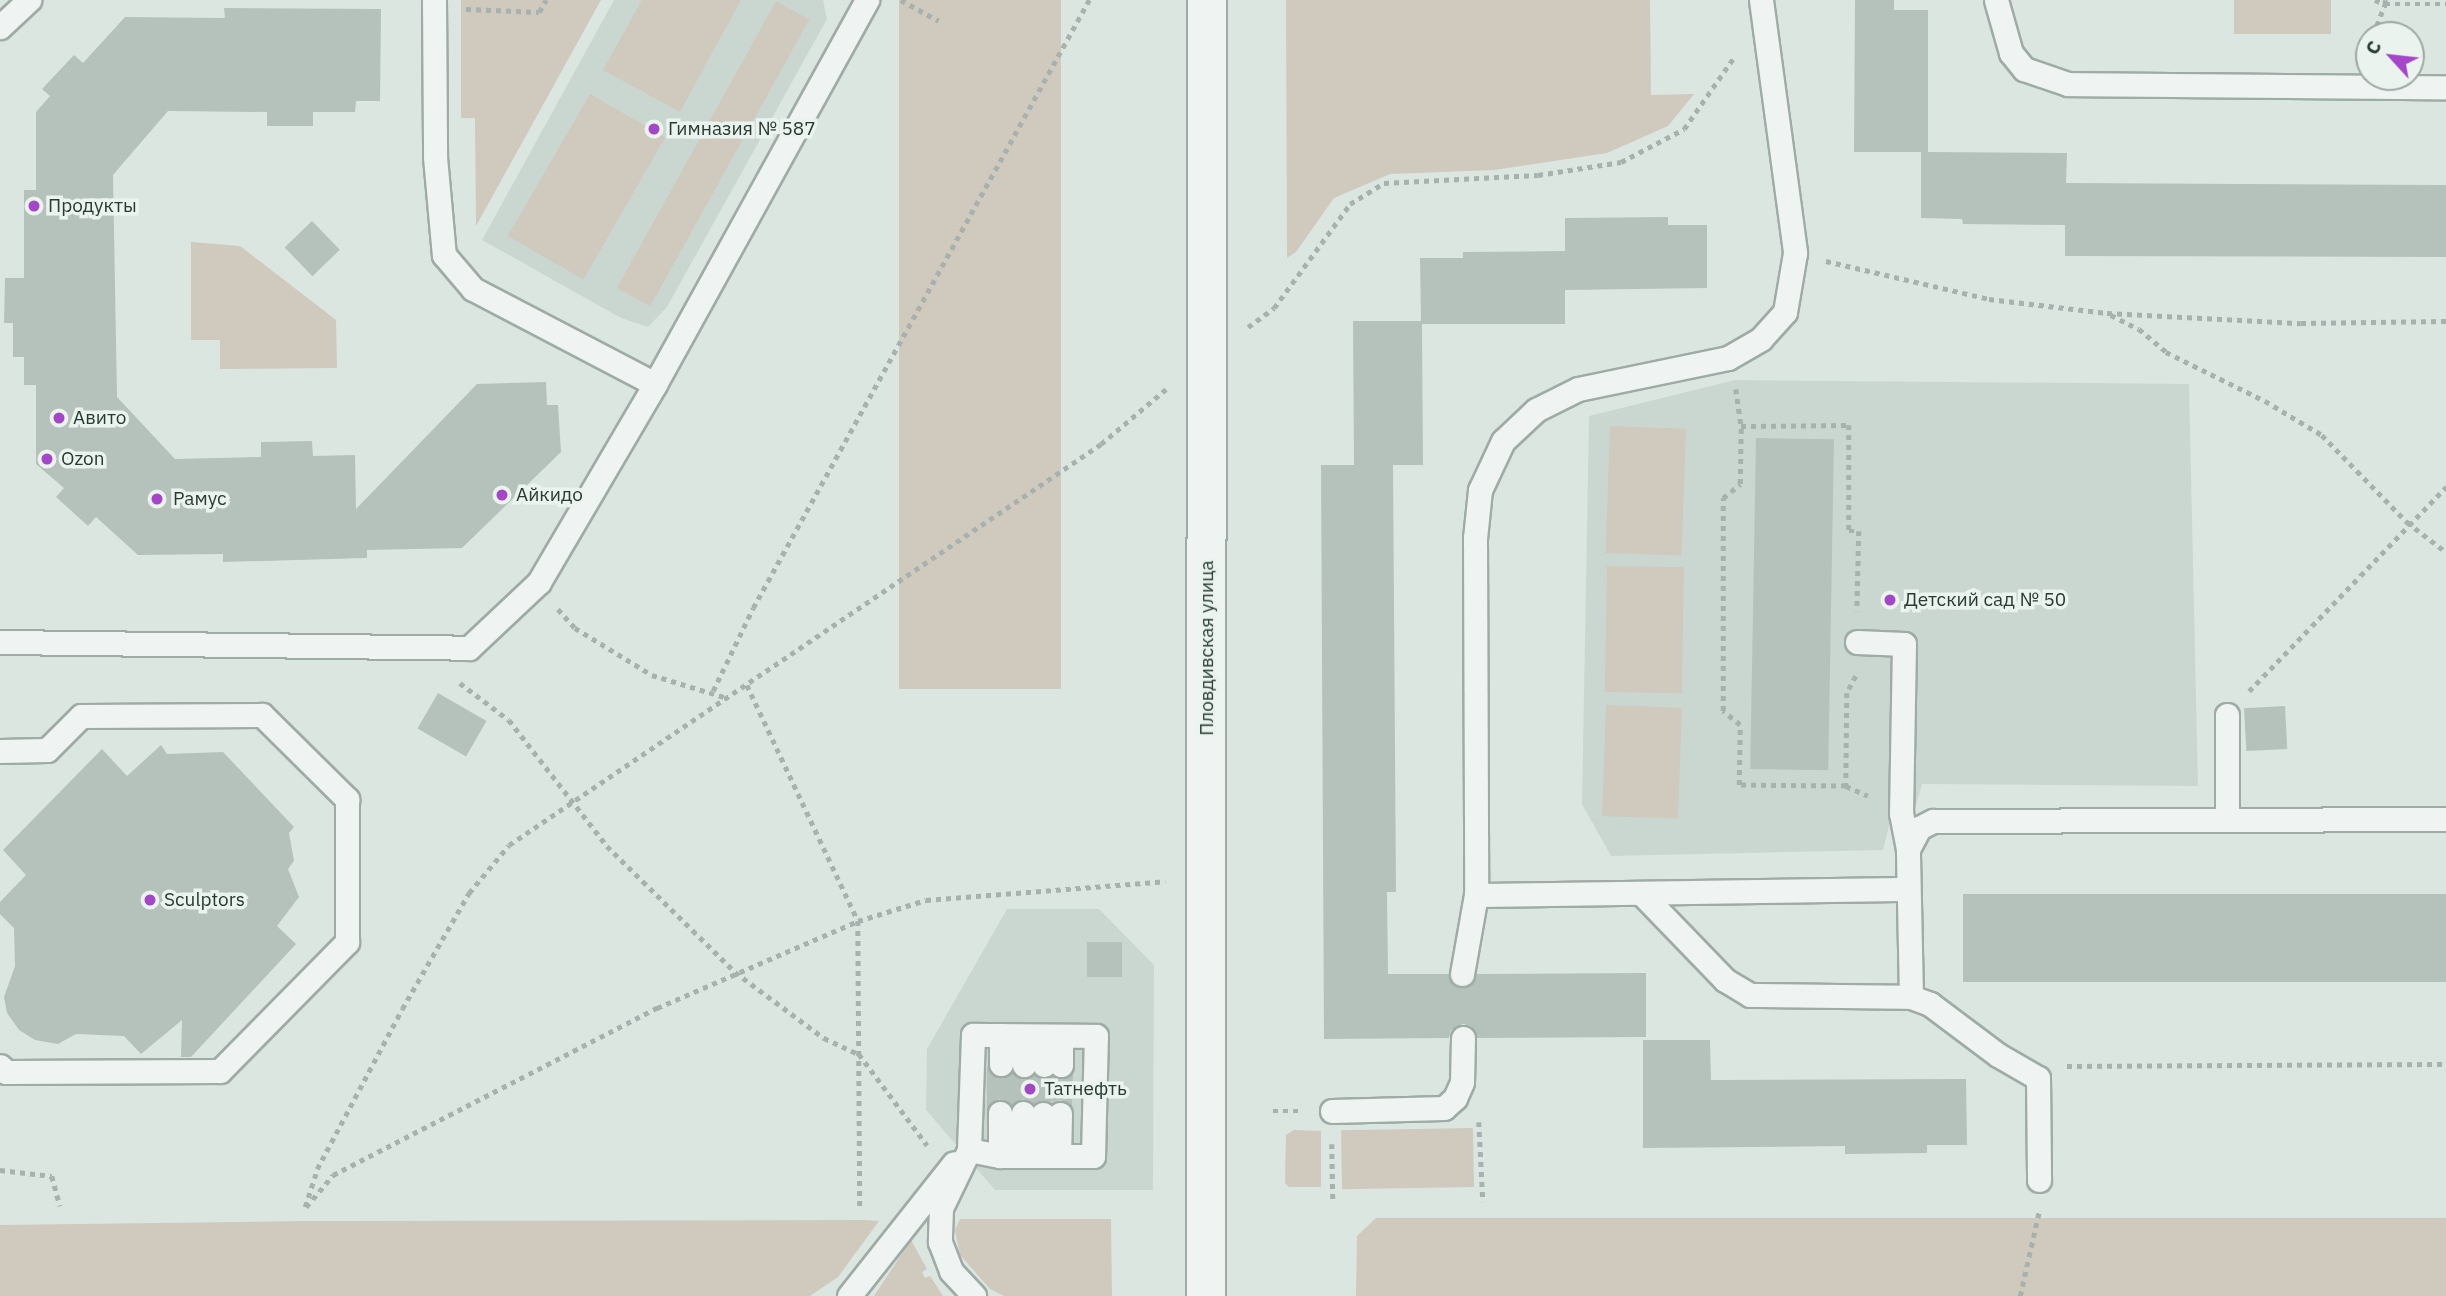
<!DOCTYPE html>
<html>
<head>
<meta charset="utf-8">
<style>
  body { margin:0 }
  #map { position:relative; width:2446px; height:1296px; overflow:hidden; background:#dce6e1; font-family:"IBM Plex Sans",sans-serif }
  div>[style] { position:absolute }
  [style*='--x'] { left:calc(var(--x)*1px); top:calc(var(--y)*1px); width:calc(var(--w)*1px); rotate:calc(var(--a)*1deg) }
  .built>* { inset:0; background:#cad7d0 }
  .green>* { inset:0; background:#cfc9be; transform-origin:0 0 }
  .building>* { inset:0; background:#b4c2bb; transform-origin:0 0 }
  .path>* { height:4.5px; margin-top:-2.25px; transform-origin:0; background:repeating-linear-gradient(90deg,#a7b1ad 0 5px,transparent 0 10px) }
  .roads { filter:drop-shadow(2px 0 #9eaca5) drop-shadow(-2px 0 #9eaca5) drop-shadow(0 2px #9eaca5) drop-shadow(0 -2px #9eaca5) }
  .service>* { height:23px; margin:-11.5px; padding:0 11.5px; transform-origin:11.5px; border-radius:11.5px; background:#eff4f2 }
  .minor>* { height:38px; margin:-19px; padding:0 19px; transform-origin:19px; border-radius:19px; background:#eff4f2 }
  .dots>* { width:19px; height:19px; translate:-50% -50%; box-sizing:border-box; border:4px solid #ebf3ef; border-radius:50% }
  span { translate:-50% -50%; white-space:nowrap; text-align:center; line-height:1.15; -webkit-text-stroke:7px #ebf3ef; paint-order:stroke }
  .poi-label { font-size:19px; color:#273b31 }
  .left { translate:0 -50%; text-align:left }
  .street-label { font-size:19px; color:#273b31 }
  .north { position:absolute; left:2355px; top:21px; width:70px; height:70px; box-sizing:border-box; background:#ebf3ef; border:2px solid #9da9a3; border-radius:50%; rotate:297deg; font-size:19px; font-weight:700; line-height:28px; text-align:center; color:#273b31 }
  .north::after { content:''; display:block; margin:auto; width:24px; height:32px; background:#a545c7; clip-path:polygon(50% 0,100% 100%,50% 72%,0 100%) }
</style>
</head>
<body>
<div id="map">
  <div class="built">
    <i style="clip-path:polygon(614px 0,823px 0,827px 19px,667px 307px,648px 327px,621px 318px,482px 240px)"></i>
    <i style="clip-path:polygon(1735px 380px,2189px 384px,2198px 786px,1922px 784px,1916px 805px,1891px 818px,1883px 850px,1611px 856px,1582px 804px,1589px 416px)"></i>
    <i style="clip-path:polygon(1007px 909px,1099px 909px,1154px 965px,1153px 1190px,995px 1190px,926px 1110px,927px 1049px)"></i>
  </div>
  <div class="green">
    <i style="clip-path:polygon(461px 0,601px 0,476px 226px,475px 118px,461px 118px)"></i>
    <i style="clip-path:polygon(642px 0,741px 0,680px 112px,603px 70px)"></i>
    <i style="left:899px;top:0;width:162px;height:689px"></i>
    <i style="clip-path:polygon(1286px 0,1650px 0,1651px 95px,1694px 94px,1668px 126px,1607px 153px,1494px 170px,1390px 174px,1334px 198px,1296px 252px,1287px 258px)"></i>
    <i style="left:2234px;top:0;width:97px;height:34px"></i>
    <i style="left:776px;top:1px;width:38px;height:328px;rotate:29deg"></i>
    <i style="left:590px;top:94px;width:87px;height:164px;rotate:30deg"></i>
    <i style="clip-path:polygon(191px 242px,240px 246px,336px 320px,337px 368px,220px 369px,220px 340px,191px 340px)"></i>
    <i style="left:1610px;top:426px;width:76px;height:127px;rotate:2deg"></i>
    <i style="left:1607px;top:566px;width:77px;height:126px;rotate:1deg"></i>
    <i style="left:1606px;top:705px;width:76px;height:111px;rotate:2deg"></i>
    <i style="left:1473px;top:1128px;width:59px;height:132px;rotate:89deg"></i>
    <i style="clip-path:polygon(1294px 1130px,1321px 1131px,1321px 1187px,1289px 1187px,1285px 1183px,1286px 1135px)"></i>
    <i style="clip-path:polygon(1376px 1218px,2446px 1218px,2446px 1296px,1356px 1296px,1357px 1236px)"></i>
    <i style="clip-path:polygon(960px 1219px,1111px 1219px,1112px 1296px,1004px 1296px,990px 1289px,960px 1255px,955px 1230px)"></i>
    <i style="clip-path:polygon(305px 1221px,865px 1220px,879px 1221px,838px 1277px,810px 1296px,0 1296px,0 1225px)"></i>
    <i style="clip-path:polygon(911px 1240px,927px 1269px,922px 1272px,925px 1278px,930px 1276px,943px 1296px,874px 1296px)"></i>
  </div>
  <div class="building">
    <i style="clip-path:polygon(1855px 0,1894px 0,1894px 10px,1928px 10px,1928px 152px,2067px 153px,2066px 183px,2446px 185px,2446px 257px,2065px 256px,2065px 225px,1963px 224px,1962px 219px,1921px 218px,1921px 152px,1854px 152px)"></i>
    <i style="clip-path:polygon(224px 8px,381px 9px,380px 101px,356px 101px,355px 112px,313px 112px,313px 126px,267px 126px,267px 112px,168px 111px,113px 175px,117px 397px,175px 459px,261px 457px,261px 442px,312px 441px,313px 456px,355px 455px,356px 509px,477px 384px,546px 382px,547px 405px,558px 405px,561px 452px,462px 548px,367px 550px,367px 558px,223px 562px,223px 554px,138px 555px,96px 517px,88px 526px,56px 497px,64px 488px,36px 464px,36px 385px,24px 385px,24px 357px,13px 357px,13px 323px,4px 323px,5px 278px,24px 278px,24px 190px,36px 190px,36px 112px,50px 96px,42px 89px,74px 55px,83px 63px,125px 17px,225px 18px)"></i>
    <i style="clip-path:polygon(1668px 217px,1668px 225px,1707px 225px,1707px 288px,1565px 290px,1565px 324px,1422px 324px,1423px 465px,1393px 465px,1396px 892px,1387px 892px,1388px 974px,1448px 974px,1460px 988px,1472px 983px,1476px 974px,1646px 973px,1646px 1037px,1477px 1038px,1471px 1026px,1463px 1024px,1451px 1030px,1449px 1038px,1324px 1039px,1321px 465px,1354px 465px,1353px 321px,1421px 321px,1420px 258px,1463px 258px,1463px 252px,1565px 251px,1565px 218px)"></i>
    <i style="left:312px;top:221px;width:40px;height:38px;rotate:46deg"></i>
    <i style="left:1756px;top:438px;width:78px;height:331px;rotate:1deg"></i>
    <i style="left:438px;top:693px;width:56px;height:41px;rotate:30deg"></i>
    <i style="left:2285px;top:706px;width:43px;height:41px;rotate:87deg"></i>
    <i style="clip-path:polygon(161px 745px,167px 754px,223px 752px,294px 827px,289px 833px,294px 861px,288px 869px,299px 897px,277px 926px,296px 944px,191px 1057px,181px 1057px,182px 1020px,141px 1054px,124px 1036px,76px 1034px,58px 1044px,35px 1040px,19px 1030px,7px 1013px,4px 997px,15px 966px,14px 928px,0 914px,0 902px,26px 875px,3px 850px,102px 749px,127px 776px)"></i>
    <i style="left:1963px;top:894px;width:483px;height:88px"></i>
    <i style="left:1087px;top:942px;width:35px;height:35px"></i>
    <i style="clip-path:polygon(1643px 1040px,1710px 1040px,1711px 1080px,1966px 1079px,1967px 1145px,1927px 1145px,1927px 1153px,1845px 1154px,1845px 1146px,1643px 1148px)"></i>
    <i style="clip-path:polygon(987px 1066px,1000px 1078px,1012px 1072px,1023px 1079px,1034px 1074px,1062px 1079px,1073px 1073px,1072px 1107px,1061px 1100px,1033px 1104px,1023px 1099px,1011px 1105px,999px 1099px,987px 1111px)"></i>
  </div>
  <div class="path">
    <i style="--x:901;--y:0;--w:43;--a:28.9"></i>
    <i style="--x:2375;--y:0;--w:11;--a:22"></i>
    <i style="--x:2385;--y:4;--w:4;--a:-90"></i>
    <i style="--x:466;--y:9;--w:73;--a:2.4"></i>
    <i style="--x:539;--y:12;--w:14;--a:-60"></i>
    <i style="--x:2373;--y:35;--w:33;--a:-69"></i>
    <i style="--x:2385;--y:4;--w:61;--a:0"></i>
    <i style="--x:1826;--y:261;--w:167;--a:13.1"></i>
    <i style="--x:1989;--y:299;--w:119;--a:6.8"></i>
    <i style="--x:2107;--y:313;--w:194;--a:3"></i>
    <i style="--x:2301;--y:323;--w:145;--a:-0.8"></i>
    <i style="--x:2111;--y:315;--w:31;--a:27"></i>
    <i style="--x:2139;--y:329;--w:35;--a:40"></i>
    <i style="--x:2166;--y:352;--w:110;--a:26.3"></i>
    <i style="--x:2265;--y:401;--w:66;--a:30.8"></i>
    <i style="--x:2322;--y:435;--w:122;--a:45.7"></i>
    <i style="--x:2407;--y:522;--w:49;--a:37.6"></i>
    <i style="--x:1248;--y:327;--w:32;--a:-36"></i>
    <i style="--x:1274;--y:308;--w:129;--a:-53.8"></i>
    <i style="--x:1350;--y:204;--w:40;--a:-32"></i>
    <i style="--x:1384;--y:183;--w:154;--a:-3"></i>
    <i style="--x:1538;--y:175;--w:84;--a:-8.9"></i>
    <i style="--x:1621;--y:162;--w:71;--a:-27.6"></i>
    <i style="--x:1684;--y:129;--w:89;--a:-55.1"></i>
    <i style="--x:1736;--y:389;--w:36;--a:82"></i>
    <i style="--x:558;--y:609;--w:25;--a:48"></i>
    <i style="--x:575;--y:628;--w:90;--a:31.4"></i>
    <i style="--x:652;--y:675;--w:75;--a:17"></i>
    <i style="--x:1856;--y:676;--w:19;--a:118"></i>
    <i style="--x:1847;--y:693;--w:93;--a:90.6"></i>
    <i style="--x:1846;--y:786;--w:24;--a:24"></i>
    <i style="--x:460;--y:683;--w:61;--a:37.1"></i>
    <i style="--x:509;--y:720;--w:160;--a:52.1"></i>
    <i style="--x:607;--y:846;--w:180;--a:44.5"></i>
    <i style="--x:735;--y:972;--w:111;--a:36.6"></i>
    <i style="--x:824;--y:1038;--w:38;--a:25"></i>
    <i style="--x:859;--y:1054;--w:114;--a:53.2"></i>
    <i style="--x:747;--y:685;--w:261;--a:64.8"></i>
    <i style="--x:858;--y:921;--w:287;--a:89.6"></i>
    <i style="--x:713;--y:691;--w:92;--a:-64.3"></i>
    <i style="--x:753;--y:608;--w:695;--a:-61.07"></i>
    <i style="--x:2249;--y:691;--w:284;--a:-46"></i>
    <i style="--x:1846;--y:786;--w:107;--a:-179.5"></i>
    <i style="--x:1739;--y:785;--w:60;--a:-89"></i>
    <i style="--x:1740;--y:725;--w:22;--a:-141"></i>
    <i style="--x:1723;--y:711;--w:213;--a:-90"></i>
    <i style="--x:1723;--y:498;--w:22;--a:-39"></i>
    <i style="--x:1740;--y:484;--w:58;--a:-89"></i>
    <i style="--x:1741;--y:426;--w:108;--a:-0.5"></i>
    <i style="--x:1849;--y:425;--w:106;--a:90"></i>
    <i style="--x:1849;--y:531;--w:10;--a:0"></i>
    <i style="--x:1859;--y:531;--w:80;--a:91.4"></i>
    <i style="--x:2067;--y:1066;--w:379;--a:-0.3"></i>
    <i style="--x:1273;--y:1111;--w:27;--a:0"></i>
    <i style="--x:1479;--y:1122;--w:80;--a:87.1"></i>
    <i style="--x:1332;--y:1144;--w:58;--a:89"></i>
    <i style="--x:0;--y:1170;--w:52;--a:6.6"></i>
    <i style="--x:52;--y:1176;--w:31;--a:75"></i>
    <i style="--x:305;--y:1207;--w:40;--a:-72"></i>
    <i style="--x:317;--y:1169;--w:181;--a:-62"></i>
    <i style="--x:402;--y:1009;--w:134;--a:-60"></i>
    <i style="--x:469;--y:893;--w:62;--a:-50.2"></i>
    <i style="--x:509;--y:845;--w:715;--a:-34.11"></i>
    <i style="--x:1101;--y:444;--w:85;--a:-40.2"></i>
    <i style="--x:306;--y:1207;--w:42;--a:-49.8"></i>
    <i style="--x:333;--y:1175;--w:365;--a:-27.3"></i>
    <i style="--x:657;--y:1008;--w:219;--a:-23.4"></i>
    <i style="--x:858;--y:921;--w:71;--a:-17.2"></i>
    <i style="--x:926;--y:900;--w:240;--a:-4.5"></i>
    <i style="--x:2020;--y:1296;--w:86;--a:-77.3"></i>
  </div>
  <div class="roads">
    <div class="service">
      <i style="--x:434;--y:0;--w:157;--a:89.6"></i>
      <i style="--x:435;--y:157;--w:98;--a:84.8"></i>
      <i style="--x:444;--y:255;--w:45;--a:49.5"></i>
      <i style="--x:473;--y:289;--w:205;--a:27.6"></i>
      <i style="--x:1761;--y:0;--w:255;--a:82.3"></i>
      <i style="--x:1795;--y:253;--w:60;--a:99.6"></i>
      <i style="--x:1785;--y:312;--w:36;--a:132"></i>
      <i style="--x:1761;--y:339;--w:38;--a:150"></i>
      <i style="--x:1728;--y:358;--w:153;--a:168.3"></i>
      <i style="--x:1578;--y:389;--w:47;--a:153.4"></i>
      <i style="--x:1536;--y:410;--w:45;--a:136.8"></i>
      <i style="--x:1503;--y:441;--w:54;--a:115.1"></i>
      <i style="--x:1480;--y:490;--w:48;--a:95.9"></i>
      <i style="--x:1475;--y:538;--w:357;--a:89.8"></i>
      <i style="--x:1476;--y:895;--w:430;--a:-0.8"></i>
      <i style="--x:1996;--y:0;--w:55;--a:74.2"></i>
      <i style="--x:2011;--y:53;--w:21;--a:51"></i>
      <i style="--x:2024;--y:69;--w:46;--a:18.8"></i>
      <i style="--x:2068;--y:84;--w:378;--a:0.5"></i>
      <i style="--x:0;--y:27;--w:40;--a:-43"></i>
      <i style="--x:0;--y:642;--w:469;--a:0.7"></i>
      <i style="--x:469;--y:648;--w:96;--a:-43.3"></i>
      <i style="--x:539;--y:582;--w:229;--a:-59.6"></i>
      <i style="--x:655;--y:384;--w:439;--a:-61.1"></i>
      <i style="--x:1857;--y:642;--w:47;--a:2.4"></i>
      <i style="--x:1904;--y:644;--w:169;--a:91"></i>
      <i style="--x:1901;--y:813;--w:37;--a:79"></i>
      <i style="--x:2227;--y:715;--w:102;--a:90"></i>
      <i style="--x:0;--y:751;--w:47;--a:-1.2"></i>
      <i style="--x:47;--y:750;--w:48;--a:-45"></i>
      <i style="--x:81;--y:716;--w:181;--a:-0.3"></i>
      <i style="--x:262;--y:715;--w:120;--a:44.7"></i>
      <i style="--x:347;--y:799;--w:143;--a:90"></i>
      <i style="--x:347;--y:942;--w:181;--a:134.6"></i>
      <i style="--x:220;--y:1071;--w:214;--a:179.7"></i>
      <i style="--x:6;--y:1072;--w:8;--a:-135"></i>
      <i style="--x:1641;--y:893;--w:121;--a:46"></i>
      <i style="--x:1725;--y:980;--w:29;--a:31"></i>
      <i style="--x:1750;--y:995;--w:161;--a:0.7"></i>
      <i style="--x:1911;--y:997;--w:148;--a:-91.2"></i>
      <i style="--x:1908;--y:849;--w:24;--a:-62"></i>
      <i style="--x:1919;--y:828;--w:16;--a:-27"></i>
      <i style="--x:1933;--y:821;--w:513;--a:-0.22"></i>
      <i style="--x:1462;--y:974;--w:80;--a:-80"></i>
      <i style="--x:1911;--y:997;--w:20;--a:20"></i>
      <i style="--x:1930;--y:1004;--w:85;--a:36.9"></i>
      <i style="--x:1998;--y:1055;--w:46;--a:29.9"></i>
      <i style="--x:2038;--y:1078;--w:102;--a:89.4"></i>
      <i style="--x:1061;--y:1036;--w:29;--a:90"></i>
      <i style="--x:1001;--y:1064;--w:29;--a:-90"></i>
      <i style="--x:1024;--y:1065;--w:29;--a:-90"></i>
      <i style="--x:1044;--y:1065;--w:29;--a:-88"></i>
      <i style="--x:1332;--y:1111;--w:112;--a:-1.5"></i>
      <i style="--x:1444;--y:1108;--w:15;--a:-42"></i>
      <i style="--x:1455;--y:1098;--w:17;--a:-66"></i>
      <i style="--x:1462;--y:1082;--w:44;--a:-88.7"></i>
      <i style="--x:969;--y:1150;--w:32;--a:11"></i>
      <i style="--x:1000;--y:1156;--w:93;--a:0"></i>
      <i style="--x:1093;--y:1156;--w:120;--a:-88.6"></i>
      <i style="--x:1096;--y:1036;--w:123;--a:-179.5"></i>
      <i style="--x:973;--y:1035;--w:115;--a:92"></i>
      <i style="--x:969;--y:1150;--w:64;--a:115.8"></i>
      <i style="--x:941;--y:1208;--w:34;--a:92"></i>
      <i style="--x:940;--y:1242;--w:31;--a:69"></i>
      <i style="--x:951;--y:1271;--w:34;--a:47"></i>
      <i style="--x:1000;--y:1156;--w:43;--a:-90"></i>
      <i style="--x:1022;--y:1156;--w:43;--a:-88.7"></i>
      <i style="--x:1043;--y:1156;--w:42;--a:-90"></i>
      <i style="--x:1059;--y:1156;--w:42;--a:-88.6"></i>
      <i style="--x:849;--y:1296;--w:169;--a:-51.7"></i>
    </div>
    <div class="minor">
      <i style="--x:1206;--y:1296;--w:1296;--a:-89.96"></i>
    </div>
  </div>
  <div class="dots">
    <i style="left:654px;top:129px;background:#a545c7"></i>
    <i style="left:34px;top:206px;background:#a545c7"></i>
    <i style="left:59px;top:418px;background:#a545c7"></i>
    <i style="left:47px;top:459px;background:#a545c7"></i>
    <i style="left:502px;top:495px;background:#a545c7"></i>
    <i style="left:157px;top:499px;background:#a545c7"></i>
    <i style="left:1890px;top:600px;background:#a545c7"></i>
    <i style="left:150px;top:900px;background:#a545c7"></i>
    <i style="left:1030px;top:1089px;background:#a545c7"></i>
  </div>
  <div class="poi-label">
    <span class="left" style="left:668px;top:129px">Гимназия № 587</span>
    <span class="left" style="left:48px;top:206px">Продукты</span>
    <span class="left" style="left:73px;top:418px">Авито</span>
    <span class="left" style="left:61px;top:459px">Ozon</span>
    <span class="left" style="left:516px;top:495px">Айкидо</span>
    <span class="left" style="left:173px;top:499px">Рамус</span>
    <span class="left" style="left:1904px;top:600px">Детский сад № 50</span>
    <span class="left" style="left:164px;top:900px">Sculptors</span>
    <span class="left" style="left:1044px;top:1089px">Татнефть</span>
  </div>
  <div class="street-label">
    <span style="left:1207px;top:648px;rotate:-90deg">Пловдивская улица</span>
  </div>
  <div class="north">С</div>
</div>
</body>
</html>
